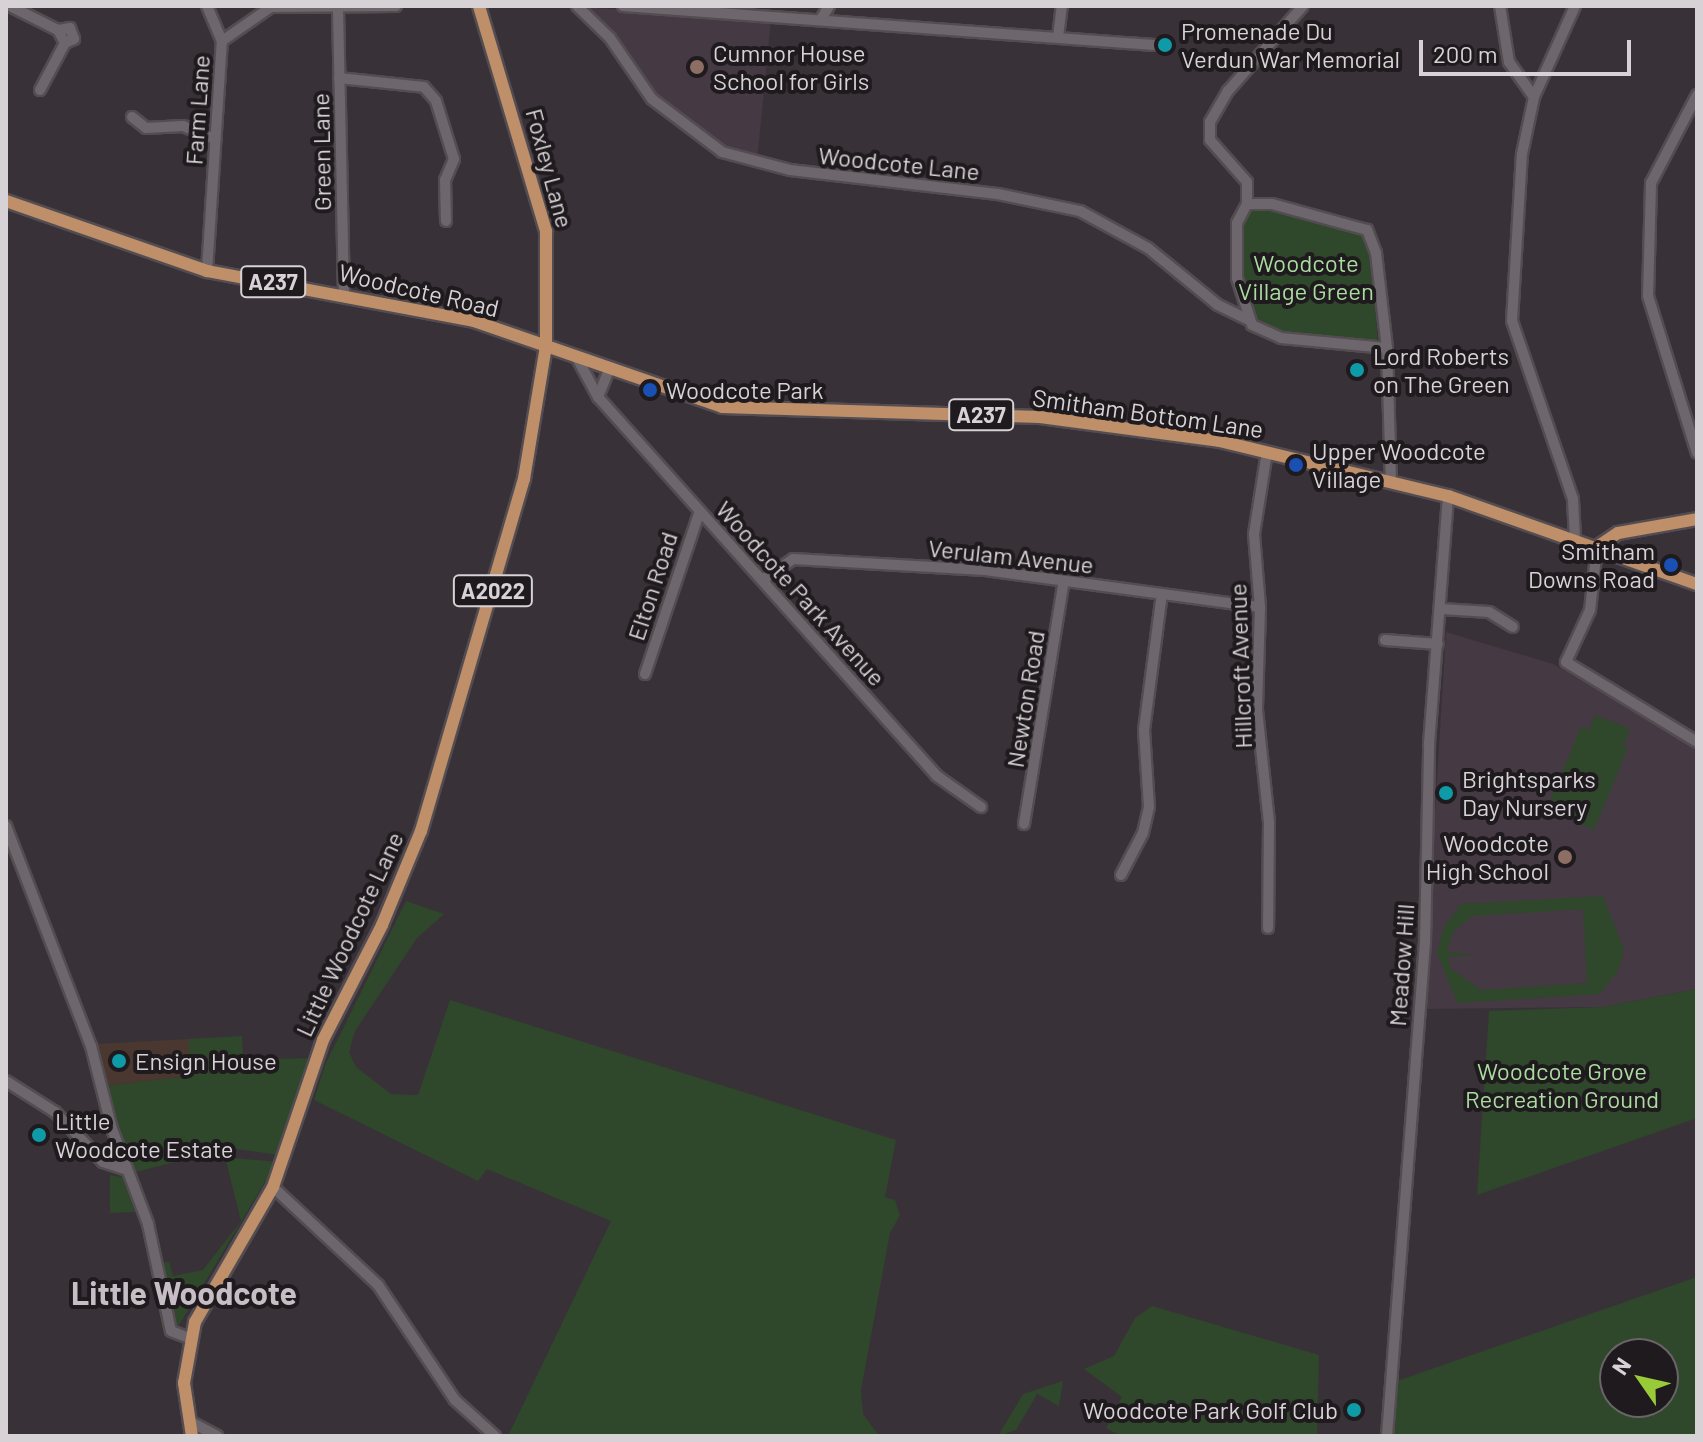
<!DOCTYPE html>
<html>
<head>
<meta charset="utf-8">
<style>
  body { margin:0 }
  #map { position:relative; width:1703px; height:1442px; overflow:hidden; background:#393138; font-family:Barlow,sans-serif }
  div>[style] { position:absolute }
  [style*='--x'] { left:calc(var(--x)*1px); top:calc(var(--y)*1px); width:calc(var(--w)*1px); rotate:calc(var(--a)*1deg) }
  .commercial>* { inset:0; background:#4a3730 }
  .built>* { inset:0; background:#453944 }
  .green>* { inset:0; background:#2f472a }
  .roads { filter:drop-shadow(2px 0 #534d52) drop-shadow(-2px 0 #534d52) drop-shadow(0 2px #534d52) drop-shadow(0 -2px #534d52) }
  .minor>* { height:10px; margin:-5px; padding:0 5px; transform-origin:5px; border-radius:5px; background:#6e666d }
  .major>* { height:12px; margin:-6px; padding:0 6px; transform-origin:6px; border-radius:6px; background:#be8f68 }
  .dots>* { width:22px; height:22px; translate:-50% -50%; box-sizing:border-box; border:4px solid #1e1a1d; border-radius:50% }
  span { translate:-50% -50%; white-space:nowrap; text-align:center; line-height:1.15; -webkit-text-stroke:8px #1e1a1d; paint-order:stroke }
  .shield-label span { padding:2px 6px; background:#1e1a1d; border:2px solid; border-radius:6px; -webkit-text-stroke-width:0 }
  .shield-label { font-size:22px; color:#d6d2d6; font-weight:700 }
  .poi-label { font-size:24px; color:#d6d2d6 }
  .left { translate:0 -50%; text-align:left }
  .right { translate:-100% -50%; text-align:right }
  .street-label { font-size:24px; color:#d6d2d6 }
  .park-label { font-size:24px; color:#aadc9f }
  .district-label { font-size:32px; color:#c6bdc5; font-weight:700 }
  .frame { position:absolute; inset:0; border:8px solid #d6d2d6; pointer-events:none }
  .north { position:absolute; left:1599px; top:1338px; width:80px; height:80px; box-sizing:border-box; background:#1e1a1d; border:2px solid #686467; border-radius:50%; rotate:304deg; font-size:22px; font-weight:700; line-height:32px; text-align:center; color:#d6d2d6 }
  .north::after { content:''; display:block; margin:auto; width:28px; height:36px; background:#98cb37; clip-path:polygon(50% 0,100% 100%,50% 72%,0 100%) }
  .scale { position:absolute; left:1419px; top:40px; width:212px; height:36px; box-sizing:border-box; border:4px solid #d6d2d6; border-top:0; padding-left:10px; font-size:24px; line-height:28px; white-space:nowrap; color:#d6d2d6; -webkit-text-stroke:6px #1e1a1d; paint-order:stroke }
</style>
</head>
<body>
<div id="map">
  <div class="commercial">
    <i style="clip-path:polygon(189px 1039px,189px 1076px,105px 1086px,95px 1044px)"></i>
  </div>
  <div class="built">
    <i style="clip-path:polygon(580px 7px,771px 20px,757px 161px,714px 152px,666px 114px)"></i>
    <i style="clip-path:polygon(1446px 632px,1553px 664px,1697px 749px,1697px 989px,1602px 1007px,1423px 1009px)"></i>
  </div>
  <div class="green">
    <i style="clip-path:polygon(1261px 207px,1361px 229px,1371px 249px,1378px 342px,1276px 333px,1253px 318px,1244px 294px,1240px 226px,1248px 211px)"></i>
    <i style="clip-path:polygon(1595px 715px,1630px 729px,1623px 746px,1628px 748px,1594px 830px,1546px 809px,1581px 727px,1589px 730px)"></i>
    <i style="clip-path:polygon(evenodd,1603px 896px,1624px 949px,1619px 969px,1600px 994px,1457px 1003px,1437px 952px,1444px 927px,1461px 904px,1603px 896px,1583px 909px,1587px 983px,1481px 990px,1451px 969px,1448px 957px,1475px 955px,1447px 952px,1453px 932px,1472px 916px,1583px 909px)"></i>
    <i style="clip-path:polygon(406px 901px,444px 914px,417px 938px,355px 1031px,349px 1052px,356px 1067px,391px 1094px,418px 1095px,450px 1000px,896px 1140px,885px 1197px,895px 1200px,900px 1215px,890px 1233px,861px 1390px,863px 1414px,879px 1436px,508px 1436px,611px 1221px,487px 1169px,478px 1181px,314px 1100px,325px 1065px)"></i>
    <i style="clip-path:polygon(1697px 989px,1697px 1118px,1477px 1195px,1489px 1011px,1602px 1007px)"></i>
    <i style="clip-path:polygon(242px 1036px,243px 1060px,309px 1058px,279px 1155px,229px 1148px,132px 1173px,105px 1086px,189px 1076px,189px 1039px)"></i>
    <i style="clip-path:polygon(225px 1157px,277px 1162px,178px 1327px,161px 1263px,169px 1262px,173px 1276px,203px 1270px,241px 1221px)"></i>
    <i style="clip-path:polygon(110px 1175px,122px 1177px,135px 1212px,110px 1213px)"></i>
    <i style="clip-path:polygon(evenodd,1697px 1277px,1697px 1436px,1391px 1436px,1394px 1382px,1697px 1277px,1615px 1354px,1663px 1354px,1663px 1402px,1615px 1402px,1615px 1354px)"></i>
    <i style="clip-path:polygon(1152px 1306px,1319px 1355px,1317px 1436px,1121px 1436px,1106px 1428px,1122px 1397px,1084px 1369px,1114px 1356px,1135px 1318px)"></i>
    <i style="clip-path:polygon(1063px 1381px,1059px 1406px,1037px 1394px,1016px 1430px,998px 1436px,1023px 1394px)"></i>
  </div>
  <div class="roads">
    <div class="minor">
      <i style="--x:10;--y:6;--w:54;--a:26.6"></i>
      <i style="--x:58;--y:30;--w:15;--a:62"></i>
      <i style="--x:65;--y:43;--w:10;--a:-24"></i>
      <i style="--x:74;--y:39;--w:12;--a:-110"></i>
      <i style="--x:70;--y:28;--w:12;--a:171"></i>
      <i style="--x:207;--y:6;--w:38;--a:67"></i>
      <i style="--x:577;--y:6;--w:46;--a:44.1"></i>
      <i style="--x:610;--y:38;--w:74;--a:55.5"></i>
      <i style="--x:652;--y:99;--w:88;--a:37.1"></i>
      <i style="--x:722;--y:152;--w:70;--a:14.8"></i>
      <i style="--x:790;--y:170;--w:209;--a:6.6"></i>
      <i style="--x:998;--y:194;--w:84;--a:11.7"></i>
      <i style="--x:1080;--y:211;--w:77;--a:28.6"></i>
      <i style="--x:1148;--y:248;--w:90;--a:39.2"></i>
      <i style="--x:1218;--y:305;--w:32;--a:26"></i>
      <i style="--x:623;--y:6;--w:532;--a:4.2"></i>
      <i style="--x:1500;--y:6;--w:57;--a:80.9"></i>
      <i style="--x:1509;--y:62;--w:43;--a:54.5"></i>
      <i style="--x:338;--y:9;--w:285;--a:88.8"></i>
      <i style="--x:821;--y:19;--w:15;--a:-58"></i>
      <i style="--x:1058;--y:37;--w:31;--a:-83"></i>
      <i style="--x:339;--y:78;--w:85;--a:6"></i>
      <i style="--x:424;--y:87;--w:18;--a:49"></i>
      <i style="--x:436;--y:101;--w:61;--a:72.8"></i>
      <i style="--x:454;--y:159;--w:23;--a:113"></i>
      <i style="--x:445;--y:180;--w:41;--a:88.6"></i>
      <i style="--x:40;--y:90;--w:53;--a:-62"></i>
      <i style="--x:1697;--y:95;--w:99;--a:117.6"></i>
      <i style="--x:1651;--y:183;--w:113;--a:91.5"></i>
      <i style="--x:1648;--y:296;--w:164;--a:72.7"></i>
      <i style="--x:132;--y:117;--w:18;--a:38"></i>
      <i style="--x:146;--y:128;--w:37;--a:-3"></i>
      <i style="--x:183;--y:126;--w:35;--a:22"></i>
      <i style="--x:1247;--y:204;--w:22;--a:-90"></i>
      <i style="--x:1247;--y:182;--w:56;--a:-131.4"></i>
      <i style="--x:1210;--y:140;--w:18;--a:-90"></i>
      <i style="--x:1210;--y:122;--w:36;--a:-60"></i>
      <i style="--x:1228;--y:91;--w:113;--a:-48.6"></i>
      <i style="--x:207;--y:271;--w:230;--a:-86.3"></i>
      <i style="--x:222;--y:41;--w:60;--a:-34.8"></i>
      <i style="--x:271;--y:7;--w:125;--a:-0.5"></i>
      <i style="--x:1387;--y:348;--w:96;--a:-96.6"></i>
      <i style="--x:1376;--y:253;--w:25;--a:-111"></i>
      <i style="--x:1367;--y:230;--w:98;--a:-164.7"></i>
      <i style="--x:1272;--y:204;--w:25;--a:180"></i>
      <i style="--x:1247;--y:204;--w:21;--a:118"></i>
      <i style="--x:1237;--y:223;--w:55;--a:90"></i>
      <i style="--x:1237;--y:278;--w:49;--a:72.3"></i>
      <i style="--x:1252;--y:325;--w:32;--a:24"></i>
      <i style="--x:1281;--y:338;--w:106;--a:5.4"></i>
      <i style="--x:1387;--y:348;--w:134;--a:88.3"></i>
      <i style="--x:577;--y:358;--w:44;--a:61.7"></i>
      <i style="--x:598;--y:397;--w:508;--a:48.19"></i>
      <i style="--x:937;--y:776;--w:54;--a:35.2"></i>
      <i style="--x:598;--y:397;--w:29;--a:-68"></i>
      <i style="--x:1267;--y:452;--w:83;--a:99"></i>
      <i style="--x:1254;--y:534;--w:73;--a:85.3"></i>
      <i style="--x:1260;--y:607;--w:103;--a:91.7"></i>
      <i style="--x:1257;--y:710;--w:113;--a:83.9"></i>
      <i style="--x:1269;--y:822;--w:106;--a:90.5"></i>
      <i style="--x:1575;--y:539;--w:40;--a:-92.9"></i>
      <i style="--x:1573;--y:499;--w:188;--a:-108.9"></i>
      <i style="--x:1512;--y:321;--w:167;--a:-86.6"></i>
      <i style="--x:1522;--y:154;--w:58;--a:-78.1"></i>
      <i style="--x:1534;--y:97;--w:100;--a:-65.7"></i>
      <i style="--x:1597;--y:547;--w:63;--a:96.3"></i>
      <i style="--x:1590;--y:610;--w:57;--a:114.8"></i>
      <i style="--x:1566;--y:662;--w:153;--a:31.4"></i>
      <i style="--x:762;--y:580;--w:37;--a:-34"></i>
      <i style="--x:793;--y:559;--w:192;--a:3.3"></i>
      <i style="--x:985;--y:570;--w:277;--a:7.7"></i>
      <i style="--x:1442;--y:609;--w:47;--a:3.7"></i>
      <i style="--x:1489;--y:612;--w:28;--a:32"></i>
      <i style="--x:1385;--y:640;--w:53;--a:4.3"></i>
      <i style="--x:645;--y:674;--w:172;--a:-71.4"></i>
      <i style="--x:1024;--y:824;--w:246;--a:-80.7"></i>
      <i style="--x:6;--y:826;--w:236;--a:68.9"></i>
      <i style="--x:91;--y:1046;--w:86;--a:75.8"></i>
      <i style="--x:112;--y:1129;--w:102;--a:69.2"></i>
      <i style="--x:148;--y:1224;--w:109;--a:77.9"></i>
      <i style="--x:171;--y:1331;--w:19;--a:21"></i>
      <i style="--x:1121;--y:875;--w:47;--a:-62.4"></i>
      <i style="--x:1143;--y:833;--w:27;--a:-77"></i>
      <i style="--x:1149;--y:807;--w:77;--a:-93.7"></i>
      <i style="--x:1144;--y:730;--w:137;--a:-82.5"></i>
      <i style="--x:6;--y:1081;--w:58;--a:32.3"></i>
      <i style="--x:55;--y:1112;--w:69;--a:46.2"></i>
      <i style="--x:103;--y:1162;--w:25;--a:18"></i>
      <i style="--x:273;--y:1187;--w:144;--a:43"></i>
      <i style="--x:378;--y:1285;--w:138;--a:56.2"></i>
      <i style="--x:455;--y:1400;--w:54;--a:42"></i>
      <i style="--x:189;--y:1421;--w:32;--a:28"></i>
      <i style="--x:1387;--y:1436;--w:494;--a:-85.6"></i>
      <i style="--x:1425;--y:943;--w:199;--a:-88.8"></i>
      <i style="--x:1429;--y:744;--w:249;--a:-85.6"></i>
    </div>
    <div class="major">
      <i style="--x:6;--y:201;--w:213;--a:19.2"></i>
      <i style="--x:207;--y:271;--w:272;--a:10.6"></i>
      <i style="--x:474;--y:321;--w:262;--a:19.1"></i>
      <i style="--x:722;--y:407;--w:318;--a:1.8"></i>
      <i style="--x:1040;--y:417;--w:182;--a:7.6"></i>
      <i style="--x:1220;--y:441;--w:235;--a:13.6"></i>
      <i style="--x:1448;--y:496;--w:264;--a:19.5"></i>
      <i style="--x:1597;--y:547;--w:25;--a:-34"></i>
      <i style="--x:1618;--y:533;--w:80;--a:-10"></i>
      <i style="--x:192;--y:1436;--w:54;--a:-98.6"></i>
      <i style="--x:184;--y:1383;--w:62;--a:-79.8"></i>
      <i style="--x:195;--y:1322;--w:156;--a:-60"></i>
      <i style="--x:273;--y:1187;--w:155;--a:-71.2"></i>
      <i style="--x:323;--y:1040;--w:129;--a:-62.8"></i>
      <i style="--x:382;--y:925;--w:102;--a:-67.5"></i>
      <i style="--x:421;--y:831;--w:367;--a:-73.7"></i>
      <i style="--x:524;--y:479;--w:135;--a:-80.6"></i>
      <i style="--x:546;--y:346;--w:115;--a:-90"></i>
      <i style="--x:546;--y:231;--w:235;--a:-106.6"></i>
    </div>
  </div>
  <div class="dots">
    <i style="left:1165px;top:45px;background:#0f9aa8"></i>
    <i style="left:697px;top:67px;background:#8d6e63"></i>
    <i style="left:1357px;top:370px;background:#0f9aa8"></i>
    <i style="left:650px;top:390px;background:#1a4fb4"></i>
    <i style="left:1296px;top:465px;background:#1a4fb4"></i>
    <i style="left:1671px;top:565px;background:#1a4fb4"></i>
    <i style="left:1446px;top:793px;background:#0f9aa8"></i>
    <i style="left:1565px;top:857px;background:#8d6e63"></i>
    <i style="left:119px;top:1061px;background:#0f9aa8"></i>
    <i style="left:39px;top:1135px;background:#0f9aa8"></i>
    <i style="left:1354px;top:1410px;background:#0f9aa8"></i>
  </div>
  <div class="shield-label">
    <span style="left:273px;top:282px">A237</span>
    <span style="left:981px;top:415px">A237</span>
    <span style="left:493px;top:591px">A2022</span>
  </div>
  <div class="poi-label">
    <span class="left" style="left:1181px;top:45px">Promenade Du<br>Verdun War Memorial</span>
    <span class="left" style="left:713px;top:67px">Cumnor House<br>School for Girls</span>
    <span class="left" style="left:1373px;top:370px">Lord Roberts<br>on The Green</span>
    <span class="left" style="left:666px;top:390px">Woodcote Park</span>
    <span class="left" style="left:1312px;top:465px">Upper Woodcote<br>Village</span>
    <span class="right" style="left:1655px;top:565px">Smitham<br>Downs Road</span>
    <span class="left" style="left:1462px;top:793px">Brightsparks<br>Day Nursery</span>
    <span class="right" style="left:1549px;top:857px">Woodcote<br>High School</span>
    <span class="left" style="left:135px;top:1061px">Ensign House</span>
    <span class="left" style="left:55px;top:1135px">Little<br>Woodcote Estate</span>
    <span class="right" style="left:1338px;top:1410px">Woodcote Park Golf Club</span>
  </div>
  <div class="street-label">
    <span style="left:197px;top:110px;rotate:-86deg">Farm Lane</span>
    <span style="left:321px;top:152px;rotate:-91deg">Green Lane</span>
    <span style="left:899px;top:163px;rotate:6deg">Woodcote Lane</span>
    <span style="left:550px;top:168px;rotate:75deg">Foxley Lane</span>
    <span style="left:419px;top:290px;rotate:13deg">Woodcote Road</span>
    <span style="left:1148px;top:413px;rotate:8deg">Smitham Bottom Lane</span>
    <span style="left:1011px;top:556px;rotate:6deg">Verulam Avenue</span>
    <span style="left:652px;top:586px;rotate:-72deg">Elton Road</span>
    <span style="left:801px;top:593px;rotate:48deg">Woodcote Park Avenue</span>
    <span style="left:1240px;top:666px;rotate:-92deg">Hillcroft Avenue</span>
    <span style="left:1025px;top:699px;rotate:-81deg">Newton Road</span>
    <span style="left:349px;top:934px;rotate:-65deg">Little Woodcote Lane</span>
    <span style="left:1401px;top:965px;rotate:-86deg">Meadow Hill</span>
  </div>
  <div class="park-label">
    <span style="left:1306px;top:277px">Woodcote<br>Village Green</span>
    <span style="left:1562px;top:1085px">Woodcote Grove<br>Recreation Ground</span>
  </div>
  <div class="district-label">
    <span style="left:184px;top:1292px">Little Woodcote</span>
  </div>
  <div class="frame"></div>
  <div class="north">N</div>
  <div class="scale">200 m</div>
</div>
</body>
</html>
